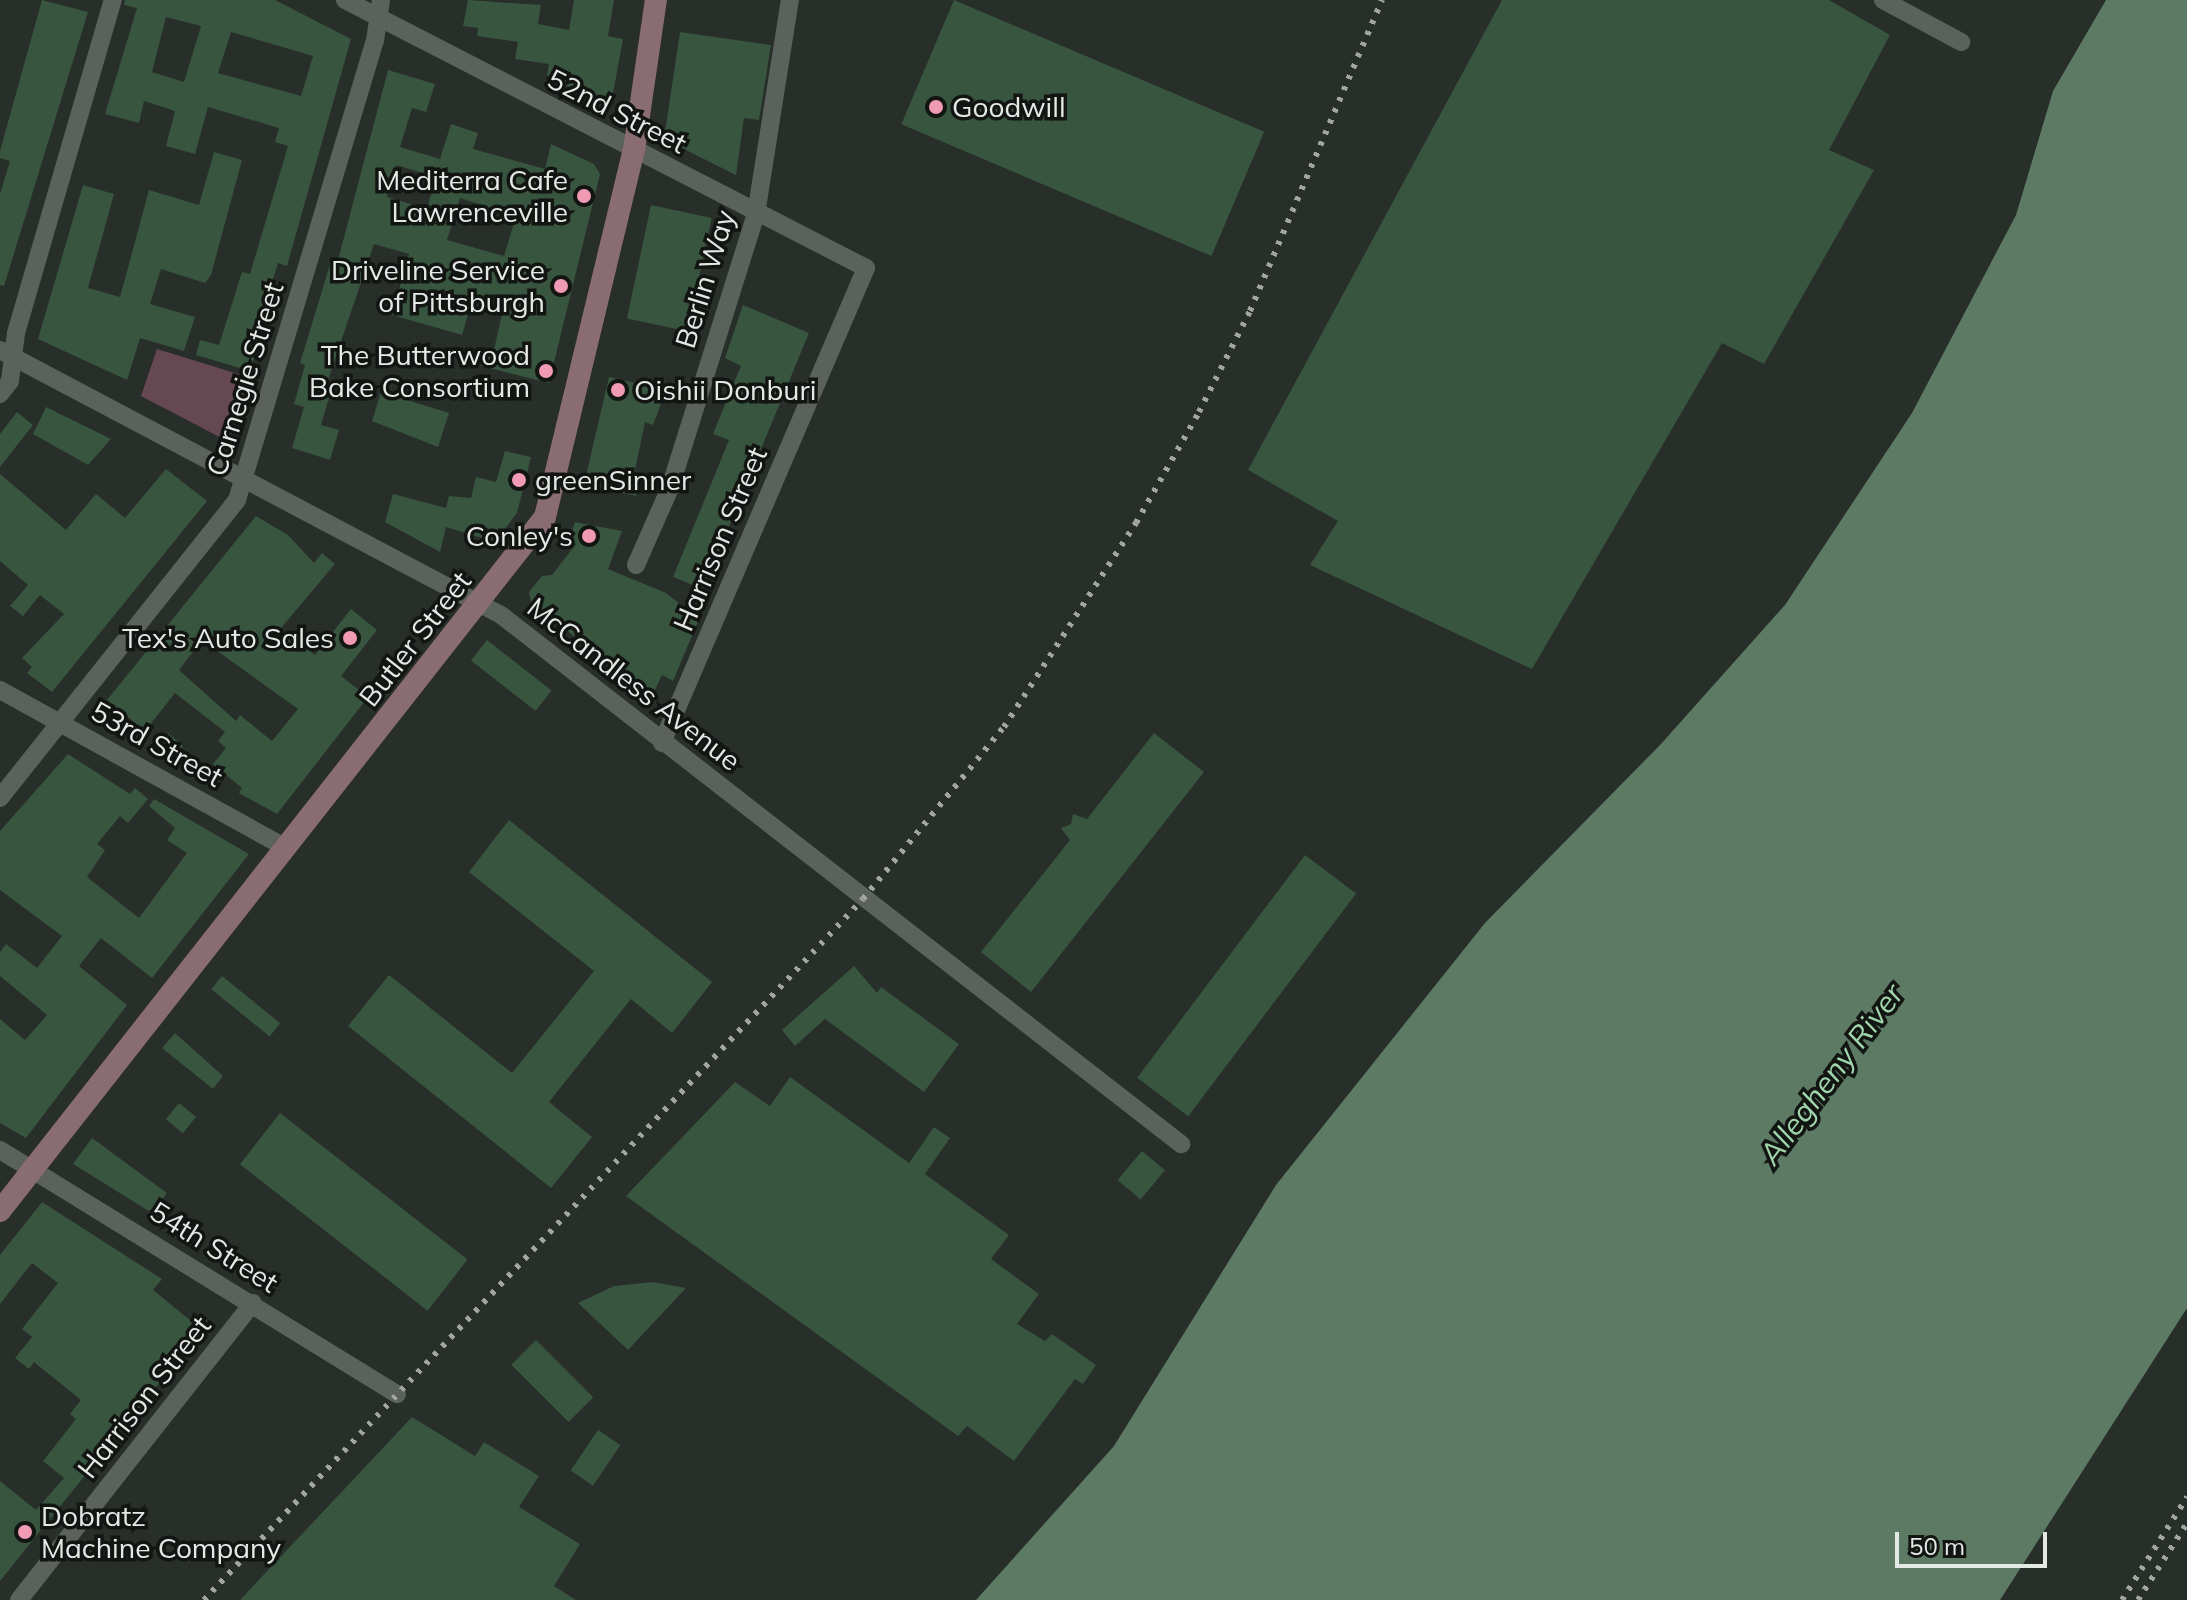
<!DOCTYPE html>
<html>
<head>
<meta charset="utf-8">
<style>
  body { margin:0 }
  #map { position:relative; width:2187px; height:1600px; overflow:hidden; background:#282e29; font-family:Mulish,sans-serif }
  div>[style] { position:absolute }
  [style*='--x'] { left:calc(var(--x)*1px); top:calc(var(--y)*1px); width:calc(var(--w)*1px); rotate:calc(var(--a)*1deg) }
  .green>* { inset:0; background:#654851 }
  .water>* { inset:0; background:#5d7b64 }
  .building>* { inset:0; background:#38553f; transform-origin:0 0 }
  .minor>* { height:18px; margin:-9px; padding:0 9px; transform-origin:9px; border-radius:9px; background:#5b615c }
  .secondary>* { height:22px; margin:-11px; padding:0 11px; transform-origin:11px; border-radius:11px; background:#8a6c74 }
  .rail>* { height:6px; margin-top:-3px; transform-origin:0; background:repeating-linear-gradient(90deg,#a2a6a3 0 4px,transparent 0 12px) }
  .dots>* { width:22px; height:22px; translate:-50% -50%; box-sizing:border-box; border:4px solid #131513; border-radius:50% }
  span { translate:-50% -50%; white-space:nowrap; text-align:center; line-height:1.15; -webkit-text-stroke:7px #131513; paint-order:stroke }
  .poi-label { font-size:28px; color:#e5e9e6 }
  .left { translate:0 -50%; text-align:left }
  .right { translate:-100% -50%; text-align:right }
  .street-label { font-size:28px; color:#e5e9e6 }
  .water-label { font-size:30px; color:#a0d6ac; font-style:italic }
  .scale { position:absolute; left:1895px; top:1532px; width:152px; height:36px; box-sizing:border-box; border:4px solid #e5e9e6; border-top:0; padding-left:10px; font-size:24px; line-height:28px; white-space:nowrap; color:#e5e9e6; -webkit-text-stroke:6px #131513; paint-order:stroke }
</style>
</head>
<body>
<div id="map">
  <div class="green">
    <i style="clip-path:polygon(157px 349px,248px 377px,229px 442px,141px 396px)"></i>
  </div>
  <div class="water">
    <i style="clip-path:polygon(2106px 0,2187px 0,2187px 1308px,2000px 1600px,976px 1600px,1114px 1446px,1276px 1185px,1485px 923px,1661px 744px,1785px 605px,1912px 413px,2016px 215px,2053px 91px)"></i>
  </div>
  <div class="building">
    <i style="clip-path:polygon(42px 0,88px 12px,4px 286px,0 285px,0 194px,10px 161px,0 158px,0 151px)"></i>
    <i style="clip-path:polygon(evenodd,125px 0,275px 0,351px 39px,287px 266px,278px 263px,255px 337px,260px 339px,250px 371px,196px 355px,200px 340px,219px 345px,242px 272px,250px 274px,288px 146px,275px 142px,279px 128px,208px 107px,195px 154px,166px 146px,175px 111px,144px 101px,139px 123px,105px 114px,137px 8px,124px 5px,125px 0,166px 17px,201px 26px,184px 82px,152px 72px,166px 17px,125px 0,231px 32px,313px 56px,301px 96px,218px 73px,231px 32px)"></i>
    <i style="clip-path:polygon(468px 0,541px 5px,538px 24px,569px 30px,574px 0,614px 0,608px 36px,623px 39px,612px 99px,602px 105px,547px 75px,549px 64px,515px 59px,518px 42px,477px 36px,478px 28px,463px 26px)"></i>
    <i style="left:954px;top:0;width:337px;height:135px;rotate:23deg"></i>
    <i style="clip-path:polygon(1502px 0,1829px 0,1890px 35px,1829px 150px,1874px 170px,1764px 364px,1722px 343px,1532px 669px,1310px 565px,1338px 521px,1248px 470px)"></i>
    <i style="clip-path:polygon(680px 32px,771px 45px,759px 120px,744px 118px,736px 175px,664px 139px)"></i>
    <i style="clip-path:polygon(evenodd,388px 70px,435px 84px,426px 112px,412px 108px,400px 147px,440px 159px,451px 124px,478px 133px,473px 149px,545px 169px,551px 144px,594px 164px,600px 174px,549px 383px,481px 366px,485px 348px,494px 350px,503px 309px,472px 301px,462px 335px,392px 315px,409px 254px,374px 244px,328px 380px,334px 381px,321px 425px,339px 430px,330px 460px,292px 448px,304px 407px,294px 404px,305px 365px,300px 363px,332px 258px,338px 260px,388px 70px,396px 165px,436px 177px,427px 209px,387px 197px,396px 165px,388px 70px,460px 198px,516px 216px,504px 256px,447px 240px,460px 198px)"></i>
    <i style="clip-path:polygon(214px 152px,242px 160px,211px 275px,205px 283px,161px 269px,150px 304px,195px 317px,184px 351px,140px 338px,127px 380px,38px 339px,83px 185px,114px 194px,88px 288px,120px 297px,149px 190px,199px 205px)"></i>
    <i style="left:651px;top:205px;width:62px;height:116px;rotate:12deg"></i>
    <i style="clip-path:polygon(743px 305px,809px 333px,703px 589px,673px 577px,729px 440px,713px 434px,741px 366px,725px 358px)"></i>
    <i style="clip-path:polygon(609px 377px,666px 390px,653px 425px,645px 422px,633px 479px,640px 480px,636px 496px,584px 484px)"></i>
    <i style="clip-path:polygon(381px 392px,449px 413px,438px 447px,372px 421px)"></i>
    <i style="clip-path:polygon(46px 407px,111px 439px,88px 465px,33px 434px)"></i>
    <i style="clip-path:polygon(17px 412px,33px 425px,0 467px,0 434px)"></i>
    <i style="clip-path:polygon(505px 451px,531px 457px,517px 513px,495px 542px,446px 527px,440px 552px,385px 522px,393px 494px,446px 508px,449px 496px,471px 498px,476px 477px,496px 482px)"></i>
    <i style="clip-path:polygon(166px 469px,207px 501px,52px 692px,27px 673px,32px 667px,22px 658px,64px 614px,40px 595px,23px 616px,10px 606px,28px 585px,0 561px,0 474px,66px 530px,96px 494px,125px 518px)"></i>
    <i style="clip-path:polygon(evenodd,256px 516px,288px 535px,314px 563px,322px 553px,335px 564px,281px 628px,315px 655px,351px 609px,377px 630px,341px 676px,368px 697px,277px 814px,239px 793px,242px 788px,213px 764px,226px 748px,218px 741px,225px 732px,175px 693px,145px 731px,107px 700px,256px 516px,202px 640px,298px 709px,272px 741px,240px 715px,236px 721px,179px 670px,202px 640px)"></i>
    <i style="clip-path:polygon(575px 522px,622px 531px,608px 569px,666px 593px,699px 619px,673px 681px,662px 675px,652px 696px,531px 603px,529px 592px,542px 576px,552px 575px,576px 544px,569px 540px)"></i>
    <i style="left:487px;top:640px;width:82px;height:26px;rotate:38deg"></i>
    <i style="left:168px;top:733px;width:20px;height:16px;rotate:41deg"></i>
    <i style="clip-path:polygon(1154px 733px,1204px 772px,1031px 992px,981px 952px,1070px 840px,1061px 828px,1071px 824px,1073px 814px,1087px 819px)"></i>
    <i style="clip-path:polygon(68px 754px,130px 794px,135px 788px,148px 799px,128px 823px,120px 816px,97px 844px,105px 850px,87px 877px,139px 918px,187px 853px,167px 840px,175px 828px,149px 806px,154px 799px,249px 854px,152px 978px,101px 938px,79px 966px,127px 1005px,26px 1138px,0 1123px,0 1019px,25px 1040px,47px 1015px,0 976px,0 952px,6px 944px,37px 968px,62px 936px,0 890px,0 831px)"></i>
    <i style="clip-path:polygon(509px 820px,712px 982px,672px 1033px,631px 999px,549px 1102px,592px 1137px,551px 1188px,348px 1026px,389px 975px,512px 1073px,594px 971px,469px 872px)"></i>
    <i style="left:1305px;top:855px;width:64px;height:279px;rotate:37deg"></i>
    <i style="clip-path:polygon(854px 966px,877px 993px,881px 987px,959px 1044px,924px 1092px,825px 1019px,795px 1046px,782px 1030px)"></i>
    <i style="left:222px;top:976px;width:75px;height:17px;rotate:39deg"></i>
    <i style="clip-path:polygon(175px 1033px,223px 1076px,213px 1089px,162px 1048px)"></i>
    <i style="clip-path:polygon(790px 1077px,909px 1163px,934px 1127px,950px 1138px,925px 1174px,1009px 1235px,991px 1259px,1039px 1294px,1017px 1324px,1045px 1341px,1052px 1334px,1096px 1365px,1083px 1384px,1075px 1379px,1014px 1461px,967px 1426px,958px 1436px,626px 1196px,735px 1082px,770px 1106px)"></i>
    <i style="left:179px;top:1103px;width:22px;height:21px;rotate:39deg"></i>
    <i style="left:280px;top:1113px;width:238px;height:65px;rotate:38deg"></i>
    <i style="clip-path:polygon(92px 1138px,167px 1193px,152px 1213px,73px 1164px)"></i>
    <i style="left:1142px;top:1151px;width:30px;height:38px;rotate:40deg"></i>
    <i style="clip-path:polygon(42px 1202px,162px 1279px,153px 1290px,202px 1330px,0 1581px,0 1481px,36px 1510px,64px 1478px,43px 1461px,76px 1419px,70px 1414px,81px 1400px,34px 1362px,29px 1369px,15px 1358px,32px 1337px,22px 1329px,58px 1283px,32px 1263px,0 1304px,0 1255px)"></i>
    <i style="clip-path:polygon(653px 1282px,686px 1288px,628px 1350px,578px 1303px,614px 1286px)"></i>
    <i style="left:536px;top:1340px;width:81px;height:35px;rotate:45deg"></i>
    <i style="clip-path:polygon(412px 1417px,475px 1456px,484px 1442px,539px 1476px,519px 1507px,580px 1544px,554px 1586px,576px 1600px,240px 1600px)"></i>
    <i style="left:598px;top:1430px;width:27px;height:49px;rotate:34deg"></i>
  </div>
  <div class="minor">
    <i style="--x:345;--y:0;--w:586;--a:27.22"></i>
    <i style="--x:866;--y:268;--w:517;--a:113.24"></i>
    <i style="--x:1883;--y:0;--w:89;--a:28.3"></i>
    <i style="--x:0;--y:350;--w:567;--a:27.88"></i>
    <i style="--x:501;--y:615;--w:862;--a:37.88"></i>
    <i style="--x:0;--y:394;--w:16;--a:-52"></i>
    <i style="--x:10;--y:381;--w:48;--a:-82.9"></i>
    <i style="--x:16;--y:333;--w:347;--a:-73.8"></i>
    <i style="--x:636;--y:565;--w:84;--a:-66.2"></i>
    <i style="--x:670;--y:488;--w:287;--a:-72.6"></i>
    <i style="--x:756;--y:214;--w:217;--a:-81"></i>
    <i style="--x:0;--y:690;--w:327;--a:28.9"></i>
    <i style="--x:0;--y:798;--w:381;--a:-51.5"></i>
    <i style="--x:237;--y:500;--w:479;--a:-73.3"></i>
    <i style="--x:375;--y:41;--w:41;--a:-81.7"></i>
    <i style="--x:0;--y:1150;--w:466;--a:31.6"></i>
    <i style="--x:19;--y:1600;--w:378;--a:-51.8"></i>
  </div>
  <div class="secondary">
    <i style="--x:0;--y:1211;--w:882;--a:-51.86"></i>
    <i style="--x:545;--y:517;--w:378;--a:-76.4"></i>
    <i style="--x:634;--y:150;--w:152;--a:-81.7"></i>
  </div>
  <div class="rail">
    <i style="--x:204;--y:1600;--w:962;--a:-46.77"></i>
    <i style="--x:863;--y:899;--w:222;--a:-50.7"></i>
    <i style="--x:1004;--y:727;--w:243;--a:-57.1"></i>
    <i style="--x:1136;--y:523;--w:128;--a:-60.4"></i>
    <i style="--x:1199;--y:412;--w:113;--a:-63.2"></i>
    <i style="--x:1250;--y:311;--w:338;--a:-67"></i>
    <i style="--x:2122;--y:1600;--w:122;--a:-57.7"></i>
    <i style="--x:2138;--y:1600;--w:91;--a:-57.5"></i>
  </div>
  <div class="dots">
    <i style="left:936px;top:107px;background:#f09ab6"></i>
    <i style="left:584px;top:196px;background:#f09ab6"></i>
    <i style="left:561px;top:286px;background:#f09ab6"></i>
    <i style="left:546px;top:371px;background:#f09ab6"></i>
    <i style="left:618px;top:390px;background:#f09ab6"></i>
    <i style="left:519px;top:480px;background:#f09ab6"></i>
    <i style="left:589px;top:536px;background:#f09ab6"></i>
    <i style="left:350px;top:638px;background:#f09ab6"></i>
    <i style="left:25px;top:1532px;background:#f09ab6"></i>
  </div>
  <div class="poi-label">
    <span class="left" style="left:952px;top:107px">Goodwill</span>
    <span class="right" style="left:568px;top:196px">Mediterra Cafe<br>Lawrenceville</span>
    <span class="right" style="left:545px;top:286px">Driveline Service<br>of Pittsburgh</span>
    <span class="right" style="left:530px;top:371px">The Butterwood<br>Bake Consortium</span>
    <span class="left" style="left:634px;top:390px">Oishii Donburi</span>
    <span class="left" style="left:535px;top:480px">greenSinner</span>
    <span class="right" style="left:573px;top:536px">Conley's</span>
    <span class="right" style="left:334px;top:638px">Tex's Auto Sales</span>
    <span class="left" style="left:41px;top:1532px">Dobratz<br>Machine Company</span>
  </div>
  <div class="street-label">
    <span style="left:617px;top:111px;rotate:27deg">52nd Street</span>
    <span style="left:705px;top:279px;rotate:-73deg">Berlin Way</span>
    <span style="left:245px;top:379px;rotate:-73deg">Carnegie Street</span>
    <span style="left:720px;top:539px;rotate:-67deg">Harrison Street</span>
    <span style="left:415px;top:639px;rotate:-52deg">Butler Street</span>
    <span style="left:634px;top:684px;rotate:38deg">McCandless Avenue</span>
    <span style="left:157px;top:744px;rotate:29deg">53rd Street</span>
    <span style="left:214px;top:1247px;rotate:32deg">54th Street</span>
    <span style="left:144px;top:1397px;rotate:-52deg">Harrison Street</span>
  </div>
  <div class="water-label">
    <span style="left:1831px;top:1074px;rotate:-53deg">Allegheny River</span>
  </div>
  <div class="scale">50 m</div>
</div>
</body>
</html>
